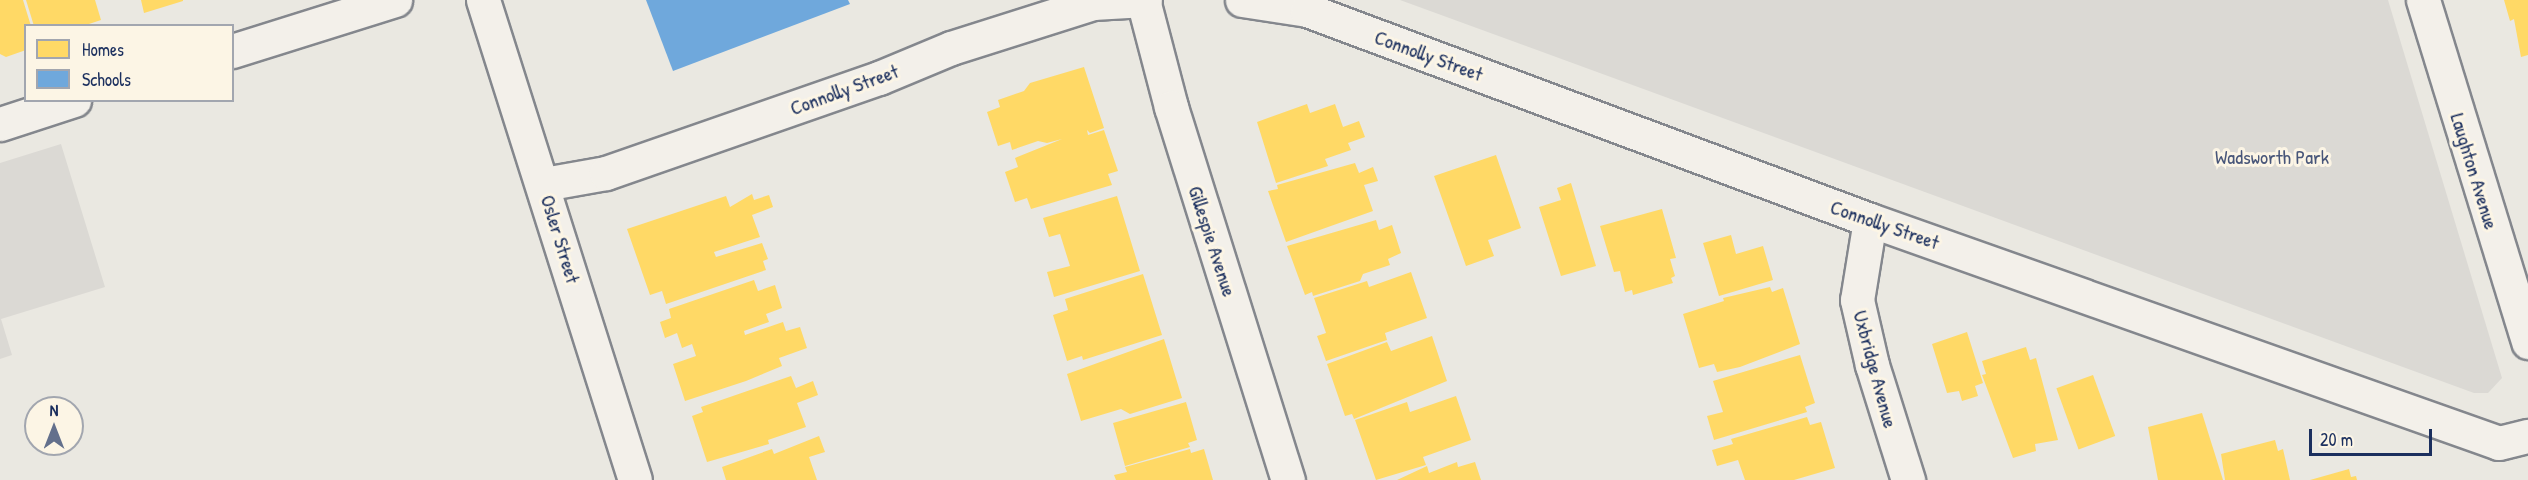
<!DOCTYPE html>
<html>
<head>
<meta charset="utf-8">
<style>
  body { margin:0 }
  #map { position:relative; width:2528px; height:480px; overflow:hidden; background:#eae8e1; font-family:"Patrick Hand",sans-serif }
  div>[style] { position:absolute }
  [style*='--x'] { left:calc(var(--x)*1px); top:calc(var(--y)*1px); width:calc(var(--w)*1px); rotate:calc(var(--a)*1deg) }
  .green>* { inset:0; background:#dbd9d4 }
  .homes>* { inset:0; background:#ffd966; transform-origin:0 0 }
  .schools>* { inset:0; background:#6fa8dc }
  .roads { filter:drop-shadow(2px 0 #84878d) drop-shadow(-2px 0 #84878d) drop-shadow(0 2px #84878d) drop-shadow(0 -2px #84878d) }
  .street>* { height:33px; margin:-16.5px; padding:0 16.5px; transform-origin:16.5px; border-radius:16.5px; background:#f3f0ea }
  span { translate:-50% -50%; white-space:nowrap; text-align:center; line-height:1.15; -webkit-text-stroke:6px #fcf5e5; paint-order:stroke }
  .street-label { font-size:20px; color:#1b2f5e }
  .park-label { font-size:20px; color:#485679 }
  .legend { position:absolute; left:24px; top:24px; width:210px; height:78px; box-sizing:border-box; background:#fcf5e5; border:2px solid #a2a6af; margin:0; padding:8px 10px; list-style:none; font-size:18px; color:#1b2f5e }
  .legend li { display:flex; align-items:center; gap:12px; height:30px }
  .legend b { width:30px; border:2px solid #a2a6af }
  .north { position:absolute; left:24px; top:396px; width:60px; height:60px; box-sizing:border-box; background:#fcf5e5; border:2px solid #a2a6af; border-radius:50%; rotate:0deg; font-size:16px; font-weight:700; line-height:24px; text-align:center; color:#1b2f5e }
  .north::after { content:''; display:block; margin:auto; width:21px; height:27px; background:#63708c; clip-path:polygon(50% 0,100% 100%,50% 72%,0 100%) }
  .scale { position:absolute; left:2309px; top:429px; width:123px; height:27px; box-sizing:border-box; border:3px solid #1b2f5e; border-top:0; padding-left:8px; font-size:18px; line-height:21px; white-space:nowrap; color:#1b2f5e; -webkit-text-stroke:4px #fcf5e5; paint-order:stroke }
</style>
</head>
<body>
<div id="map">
  <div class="green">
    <i style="clip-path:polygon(1400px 0,2388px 0,2502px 378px,2488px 393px,2474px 393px)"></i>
    <i style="clip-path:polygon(61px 144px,105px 287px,1px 319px,12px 355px,0 359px,0 163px)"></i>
  </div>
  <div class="homes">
    <i style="clip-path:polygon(0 0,23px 0,31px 26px,26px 26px,26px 50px,6px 57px,0 54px)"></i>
    <i style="clip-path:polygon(26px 0,95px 0,101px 20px,83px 26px,34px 26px)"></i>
    <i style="clip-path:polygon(141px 0,183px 0,183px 1px,144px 13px)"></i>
    <i style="clip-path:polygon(2504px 0,2528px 0,2528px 55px,2521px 57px,2514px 19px,2510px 21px)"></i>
    <i style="clip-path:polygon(1084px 67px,1104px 128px,1090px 133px,1087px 130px,1088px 135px,1104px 130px,1118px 171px,1108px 174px,1112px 185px,1031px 209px,1027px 198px,1015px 202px,1005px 172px,1018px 167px,1015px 158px,1062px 139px,1047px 143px,1038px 141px,1012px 150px,1010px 142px,998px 146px,987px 112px,1000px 107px,998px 100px,1024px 91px,1030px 83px)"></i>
    <i style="clip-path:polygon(1307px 104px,1310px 113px,1335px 104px,1343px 127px,1359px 121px,1365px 137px,1348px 143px,1351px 150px,1325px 159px,1328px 166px,1276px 183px,1257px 122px)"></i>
    <i style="clip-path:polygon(1496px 155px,1521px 228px,1488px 240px,1494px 256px,1466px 266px,1434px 176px)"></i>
    <i style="clip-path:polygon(1355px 163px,1359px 173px,1373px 167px,1378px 181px,1364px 185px,1373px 211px,1286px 242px,1268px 191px,1278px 189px,1277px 185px)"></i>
    <i style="clip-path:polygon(1571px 183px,1596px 266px,1561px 276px,1539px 207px,1561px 200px,1557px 188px)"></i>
    <i style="clip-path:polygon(752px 194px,754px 200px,769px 195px,773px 207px,752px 215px,760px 237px,714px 252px,716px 257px,762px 243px,768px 259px,763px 261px,766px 270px,666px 304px,662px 291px,650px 295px,627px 229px,726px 196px,730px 207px)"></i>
    <i style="clip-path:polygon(1117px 196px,1140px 271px,1054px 297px,1047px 272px,1070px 266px,1060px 234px,1049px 237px,1043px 218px)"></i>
    <i style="clip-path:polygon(1662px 209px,1676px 258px,1670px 259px,1675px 276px,1671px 278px,1673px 283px,1633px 295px,1632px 290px,1625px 292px,1620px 271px,1614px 272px,1600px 226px)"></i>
    <i style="clip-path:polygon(1376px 220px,1379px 230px,1392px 225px,1401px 253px,1388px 259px,1390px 265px,1363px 274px,1360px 281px,1313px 296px,1312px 292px,1305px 295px,1287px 246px)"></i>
    <i style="clip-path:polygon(1731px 235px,1736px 254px,1763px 246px,1773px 280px,1719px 296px,1703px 243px)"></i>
    <i style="clip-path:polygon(1411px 272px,1427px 318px,1385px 333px,1387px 340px,1326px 361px,1317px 336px,1326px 333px,1314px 298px,1367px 281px,1369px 287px)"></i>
    <i style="clip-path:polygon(1143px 274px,1162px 335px,1083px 360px,1082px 356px,1067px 361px,1053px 315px,1068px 310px,1065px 299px)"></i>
    <i style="clip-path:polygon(754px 280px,758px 291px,775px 285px,782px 308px,766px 314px,769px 322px,744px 331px,745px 335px,783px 322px,786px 331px,800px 327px,807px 348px,779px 358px,782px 366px,746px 381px,685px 401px,673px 364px,696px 356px,692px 344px,682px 348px,677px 333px,665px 338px,660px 322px,671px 318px,669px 309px)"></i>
    <i style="clip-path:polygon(1770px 287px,1772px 292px,1783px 288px,1800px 344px,1740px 367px,1717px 372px,1714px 364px,1699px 368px,1683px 314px,1724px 301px,1723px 298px)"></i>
    <i style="clip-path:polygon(1967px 332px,1983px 383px,1975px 386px,1978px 396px,1962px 401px,1959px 391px,1947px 393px,1932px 344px)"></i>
    <i style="clip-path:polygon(1432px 336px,1447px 381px,1354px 419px,1352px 414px,1345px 416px,1327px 364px,1387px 342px,1391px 351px)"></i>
    <i style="clip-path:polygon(1164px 339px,1182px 398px,1130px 414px,1121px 409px,1081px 421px,1067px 374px)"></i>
    <i style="clip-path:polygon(2026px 347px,2030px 360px,2036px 358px,2058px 440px,2035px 444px,2036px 451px,2013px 458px,1982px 375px,1986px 374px,1982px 361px)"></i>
    <i style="clip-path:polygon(1800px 355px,1815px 403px,1805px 407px,1807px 412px,1714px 440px,1707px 416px,1723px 412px,1713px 381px)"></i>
    <i style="left:2093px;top:375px;width:65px;height:39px;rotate:70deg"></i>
    <i style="clip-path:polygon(791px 376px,796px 388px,813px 381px,818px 395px,797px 403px,806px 427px,768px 440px,769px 444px,707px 462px,692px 416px,703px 412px,701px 407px)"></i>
    <i style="clip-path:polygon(1456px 396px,1471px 440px,1423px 457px,1426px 465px,1376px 480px,1355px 420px,1407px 402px,1410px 412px)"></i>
    <i style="clip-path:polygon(1186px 402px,1197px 440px,1188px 443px,1190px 447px,1125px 466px,1113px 423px)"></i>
    <i style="clip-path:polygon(2202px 413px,2223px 480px,2158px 480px,2148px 427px)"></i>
    <i style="clip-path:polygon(1807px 417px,1810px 425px,1821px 422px,1835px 468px,1794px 480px,1745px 480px,1738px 460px,1717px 466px,1712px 450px,1733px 444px,1731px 439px)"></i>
    <i style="clip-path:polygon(819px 436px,825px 452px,809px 457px,817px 480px,726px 480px,722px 467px,772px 449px,774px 454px)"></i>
    <i style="clip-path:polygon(2275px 440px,2278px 451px,2283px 449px,2290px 480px,2225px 480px,2221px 454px)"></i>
    <i style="clip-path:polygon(1190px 449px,1191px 453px,1204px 449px,1213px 480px,1116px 480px,1114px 475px,1127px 472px,1125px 467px)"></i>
    <i style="clip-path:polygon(1457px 462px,1458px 467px,1475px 462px,1481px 480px,1397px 480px,1427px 466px,1429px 473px)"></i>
    <i style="clip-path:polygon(2349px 469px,2351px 477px,2356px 476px,2357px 480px,2310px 480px)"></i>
  </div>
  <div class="schools">
    <i style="clip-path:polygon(646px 0,848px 0,850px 4px,673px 71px)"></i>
  </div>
  <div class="roads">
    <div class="street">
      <i style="--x:483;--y:0;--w:503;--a:72.43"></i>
      <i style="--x:1143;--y:0;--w:111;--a:75.3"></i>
      <i style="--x:1171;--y:107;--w:391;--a:72.6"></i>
      <i style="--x:1242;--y:0;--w:66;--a:8.7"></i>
      <i style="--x:1307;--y:10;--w:601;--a:20.46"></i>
      <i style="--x:1870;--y:220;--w:667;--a:19.52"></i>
      <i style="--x:2499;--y:443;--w:30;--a:-14"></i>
      <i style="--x:2423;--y:0;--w:358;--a:72.9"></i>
      <i style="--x:232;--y:51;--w:171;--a:-17.4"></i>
      <i style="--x:0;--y:124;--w:78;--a:-18"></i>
      <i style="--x:544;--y:184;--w:63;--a:-10.1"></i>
      <i style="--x:606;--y:173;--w:289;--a:-19.2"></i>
      <i style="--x:879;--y:78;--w:78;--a:-22.6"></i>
      <i style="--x:951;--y:48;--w:149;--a:-17.6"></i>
      <i style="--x:1093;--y:3;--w:52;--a:-3.3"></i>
      <i style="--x:1870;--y:220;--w:81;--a:99.2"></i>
      <i style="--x:1857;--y:300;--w:67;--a:77"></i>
      <i style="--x:1872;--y:365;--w:121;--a:72.6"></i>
    </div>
  </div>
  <div class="street-label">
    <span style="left:1429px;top:55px;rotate:20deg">Connolly Street</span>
    <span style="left:844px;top:89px;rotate:-20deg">Connolly Street</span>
    <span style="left:2475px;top:171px;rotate:73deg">Laughton Avenue</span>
    <span style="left:1885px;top:224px;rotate:19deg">Connolly Street</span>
    <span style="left:561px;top:239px;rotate:73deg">Osler Street</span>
    <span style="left:1213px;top:241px;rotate:72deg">Gillespie Avenue</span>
    <span style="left:1876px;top:369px;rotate:75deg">Uxbridge Avenue</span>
  </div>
  <div class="park-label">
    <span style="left:2272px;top:156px">Wadsworth Park</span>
  </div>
  <ul class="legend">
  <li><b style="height:16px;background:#ffd966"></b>Homes</li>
  <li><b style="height:16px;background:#6fa8dc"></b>Schools</li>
  </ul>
  <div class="north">N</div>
  <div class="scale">20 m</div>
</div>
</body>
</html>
